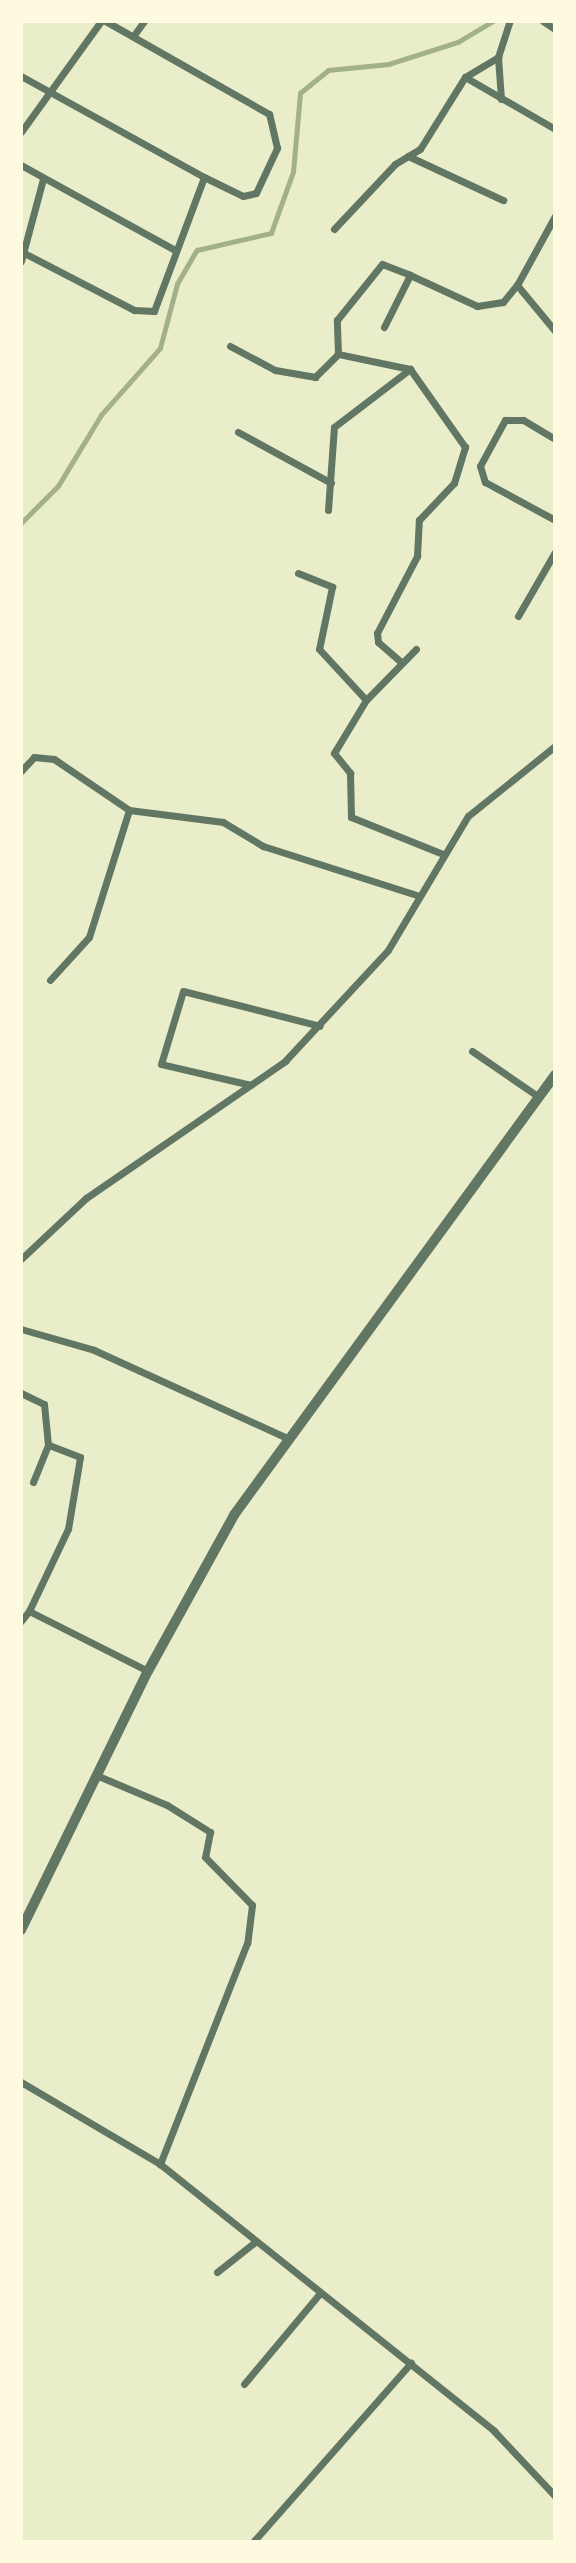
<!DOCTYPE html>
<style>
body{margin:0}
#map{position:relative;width:576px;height:2563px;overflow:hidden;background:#e9edc9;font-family:Inter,sans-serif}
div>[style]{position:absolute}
.stream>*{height:4.5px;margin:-2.25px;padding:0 2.25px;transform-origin:2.25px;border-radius:2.25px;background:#a3b18a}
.minor>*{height:7px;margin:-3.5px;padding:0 3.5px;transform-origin:3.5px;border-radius:3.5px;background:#617663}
.tertiary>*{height:10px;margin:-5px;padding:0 5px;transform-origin:5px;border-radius:5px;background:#617663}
span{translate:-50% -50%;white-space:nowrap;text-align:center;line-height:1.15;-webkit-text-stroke:7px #fefae0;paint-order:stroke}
.frame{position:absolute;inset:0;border:23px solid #fefae0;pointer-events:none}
</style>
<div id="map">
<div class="stream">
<div style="left:21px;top:523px;width:52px;rotate:-45deg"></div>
<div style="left:58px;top:486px;width:83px;rotate:-58.8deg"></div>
<div style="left:101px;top:415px;width:89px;rotate:-48.6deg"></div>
<div style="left:160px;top:348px;width:66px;rotate:-75.1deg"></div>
<div style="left:177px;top:284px;width:39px;rotate:-60deg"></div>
<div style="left:197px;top:250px;width:76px;rotate:-12.9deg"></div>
<div style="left:271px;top:233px;width:65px;rotate:-70.2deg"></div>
<div style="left:293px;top:172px;width:79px;rotate:-84.9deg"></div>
<div style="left:300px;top:93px;width:36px;rotate:-39deg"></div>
<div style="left:328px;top:70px;width:61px;rotate:-5.6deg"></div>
<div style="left:389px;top:64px;width:72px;rotate:-17.7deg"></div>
<div style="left:458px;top:42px;width:41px;rotate:-31deg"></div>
</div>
<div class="minor">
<div style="left:543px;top:21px;width:14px;rotate:34deg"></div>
<div style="left:134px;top:35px;width:17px;rotate:-54deg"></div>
<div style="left:21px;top:76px;width:209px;rotate:28.9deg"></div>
<div style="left:204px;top:177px;width:43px;rotate:26deg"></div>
<div style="left:243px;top:196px;width:13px;rotate:-13deg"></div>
<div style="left:256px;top:193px;width:50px;rotate:-65deg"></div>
<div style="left:277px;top:148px;width:35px;rotate:-103deg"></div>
<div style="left:269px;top:114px;width:189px;rotate:-150.4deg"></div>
<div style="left:465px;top:77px;width:104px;rotate:30deg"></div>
<div style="left:501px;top:99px;width:42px;rotate:-94.1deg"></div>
<div style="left:498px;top:57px;width:38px;rotate:-72deg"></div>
<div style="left:21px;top:132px;width:137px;rotate:-54.2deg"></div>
<div style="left:408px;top:156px;width:105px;rotate:24.9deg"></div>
<div style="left:21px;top:165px;width:174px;rotate:28.9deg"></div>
<div style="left:555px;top:216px;width:79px;rotate:118.8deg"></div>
<div style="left:517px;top:285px;width:60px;rotate:50.4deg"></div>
<div style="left:334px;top:229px;width:89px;rotate:-46.8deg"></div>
<div style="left:395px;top:164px;width:29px;rotate:-31deg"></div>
<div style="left:420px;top:149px;width:85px;rotate:-58deg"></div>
<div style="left:465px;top:77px;width:39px;rotate:-31deg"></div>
<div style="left:26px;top:254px;width:122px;rotate:27.4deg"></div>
<div style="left:134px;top:310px;width:20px;rotate:3deg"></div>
<div style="left:154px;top:311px;width:143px;rotate:-69.5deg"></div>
<div style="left:21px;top:261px;width:85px;rotate:-75deg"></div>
<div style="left:384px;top:327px;width:58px;rotate:-63.4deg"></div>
<div style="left:410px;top:275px;width:74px;rotate:24.8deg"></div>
<div style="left:477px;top:306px;width:26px;rotate:-9deg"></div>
<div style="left:503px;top:302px;width:22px;rotate:-51deg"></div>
<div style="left:230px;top:346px;width:51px;rotate:28.1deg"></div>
<div style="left:275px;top:370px;width:41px;rotate:9.9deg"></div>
<div style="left:315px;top:377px;width:33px;rotate:-45deg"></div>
<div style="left:238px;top:432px;width:106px;rotate:28.7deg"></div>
<div style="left:555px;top:439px;width:37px;rotate:-149deg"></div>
<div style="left:523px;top:420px;width:18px;rotate:180deg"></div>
<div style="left:505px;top:420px;width:52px;rotate:118.5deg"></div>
<div style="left:480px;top:466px;width:17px;rotate:73deg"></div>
<div style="left:485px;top:482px;width:80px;rotate:28.5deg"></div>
<div style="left:328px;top:510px;width:83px;rotate:-85.9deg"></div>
<div style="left:334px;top:427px;width:96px;rotate:-37.3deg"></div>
<div style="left:298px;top:573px;width:37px;rotate:22deg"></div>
<div style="left:332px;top:587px;width:63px;rotate:101.8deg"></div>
<div style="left:319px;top:649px;width:69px;rotate:47.3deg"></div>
<div style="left:518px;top:616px;width:74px;rotate:-60deg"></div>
<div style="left:416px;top:649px;width:71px;rotate:134.4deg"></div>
<div style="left:366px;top:700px;width:62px;rotate:121.1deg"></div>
<div style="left:334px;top:753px;width:26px;rotate:51deg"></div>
<div style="left:350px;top:773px;width:44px;rotate:88.7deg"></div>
<div style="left:351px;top:817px;width:99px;rotate:21.9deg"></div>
<div style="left:401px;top:662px;width:30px;rotate:-139deg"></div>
<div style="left:378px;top:642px;width:9px;rotate:-96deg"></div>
<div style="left:377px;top:633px;width:87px;rotate:-62.5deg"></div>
<div style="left:417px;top:556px;width:36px;rotate:-87deg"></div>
<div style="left:419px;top:520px;width:51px;rotate:-46.6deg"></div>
<div style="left:454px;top:483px;width:38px;rotate:-73deg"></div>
<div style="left:465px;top:447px;width:95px;rotate:-125.2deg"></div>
<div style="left:410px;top:369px;width:74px;rotate:-168.2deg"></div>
<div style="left:338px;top:354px;width:34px;rotate:-92deg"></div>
<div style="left:337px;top:320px;width:72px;rotate:-51.2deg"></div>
<div style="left:382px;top:264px;width:30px;rotate:21deg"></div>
<div style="left:21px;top:771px;width:19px;rotate:-47deg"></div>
<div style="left:34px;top:757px;width:20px;rotate:6deg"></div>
<div style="left:54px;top:759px;width:91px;rotate:34.2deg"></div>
<div style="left:129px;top:810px;width:95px;rotate:7.3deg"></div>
<div style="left:223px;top:822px;width:47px;rotate:31deg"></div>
<div style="left:263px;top:846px;width:162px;rotate:17.7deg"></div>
<div style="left:50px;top:980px;width:58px;rotate:-47.8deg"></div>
<div style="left:89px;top:937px;width:133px;rotate:-72.5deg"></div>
<div style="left:472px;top:1051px;width:81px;rotate:34.5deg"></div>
<div style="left:251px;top:1085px;width:92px;rotate:-166.9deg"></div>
<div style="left:161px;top:1064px;width:76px;rotate:-73.2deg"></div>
<div style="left:183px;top:991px;width:141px;rotate:14.3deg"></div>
<div style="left:21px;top:1259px;width:89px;rotate:-43.2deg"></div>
<div style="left:86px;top:1198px;width:242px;rotate:-34.5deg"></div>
<div style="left:285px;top:1061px;width:151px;rotate:-47.1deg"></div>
<div style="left:388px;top:950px;width:156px;rotate:-59.2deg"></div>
<div style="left:468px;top:816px;width:112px;rotate:-38.8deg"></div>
<div style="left:21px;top:1329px;width:76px;rotate:16deg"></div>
<div style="left:94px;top:1350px;width:214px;rotate:24.5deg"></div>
<div style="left:21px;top:1393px;width:25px;rotate:26deg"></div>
<div style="left:44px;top:1404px;width:41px;rotate:84.4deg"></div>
<div style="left:29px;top:1611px;width:91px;rotate:-64.6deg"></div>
<div style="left:68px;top:1529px;width:73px;rotate:-80.5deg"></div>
<div style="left:80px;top:1457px;width:34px;rotate:-159deg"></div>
<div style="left:48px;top:1445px;width:40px;rotate:112deg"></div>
<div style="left:21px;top:1621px;width:13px;rotate:-51deg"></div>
<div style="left:29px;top:1611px;width:133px;rotate:26.8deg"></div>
<div style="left:96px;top:1775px;width:77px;rotate:22.9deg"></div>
<div style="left:167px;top:1805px;width:51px;rotate:32.1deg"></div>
<div style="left:210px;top:1832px;width:25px;rotate:101deg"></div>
<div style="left:205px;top:1857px;width:67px;rotate:45.6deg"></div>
<div style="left:252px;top:1905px;width:38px;rotate:97deg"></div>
<div style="left:247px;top:1943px;width:238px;rotate:111.5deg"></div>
<div style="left:21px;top:2082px;width:161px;rotate:30.5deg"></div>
<div style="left:160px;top:2164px;width:428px;rotate:38.6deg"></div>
<div style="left:494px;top:2431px;width:89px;rotate:46.8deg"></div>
<div style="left:217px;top:2272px;width:48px;rotate:-38.3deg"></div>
<div style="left:244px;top:2384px;width:119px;rotate:-50.1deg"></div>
<div style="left:253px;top:2542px;width:239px;rotate:-48.6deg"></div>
</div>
<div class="tertiary">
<div style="left:21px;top:1930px;width:288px;rotate:-63.9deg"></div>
<div style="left:148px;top:1671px;width:178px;rotate:-61.1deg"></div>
<div style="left:234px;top:1515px;width:545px;rotate:-53.89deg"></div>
</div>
<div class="frame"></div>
</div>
